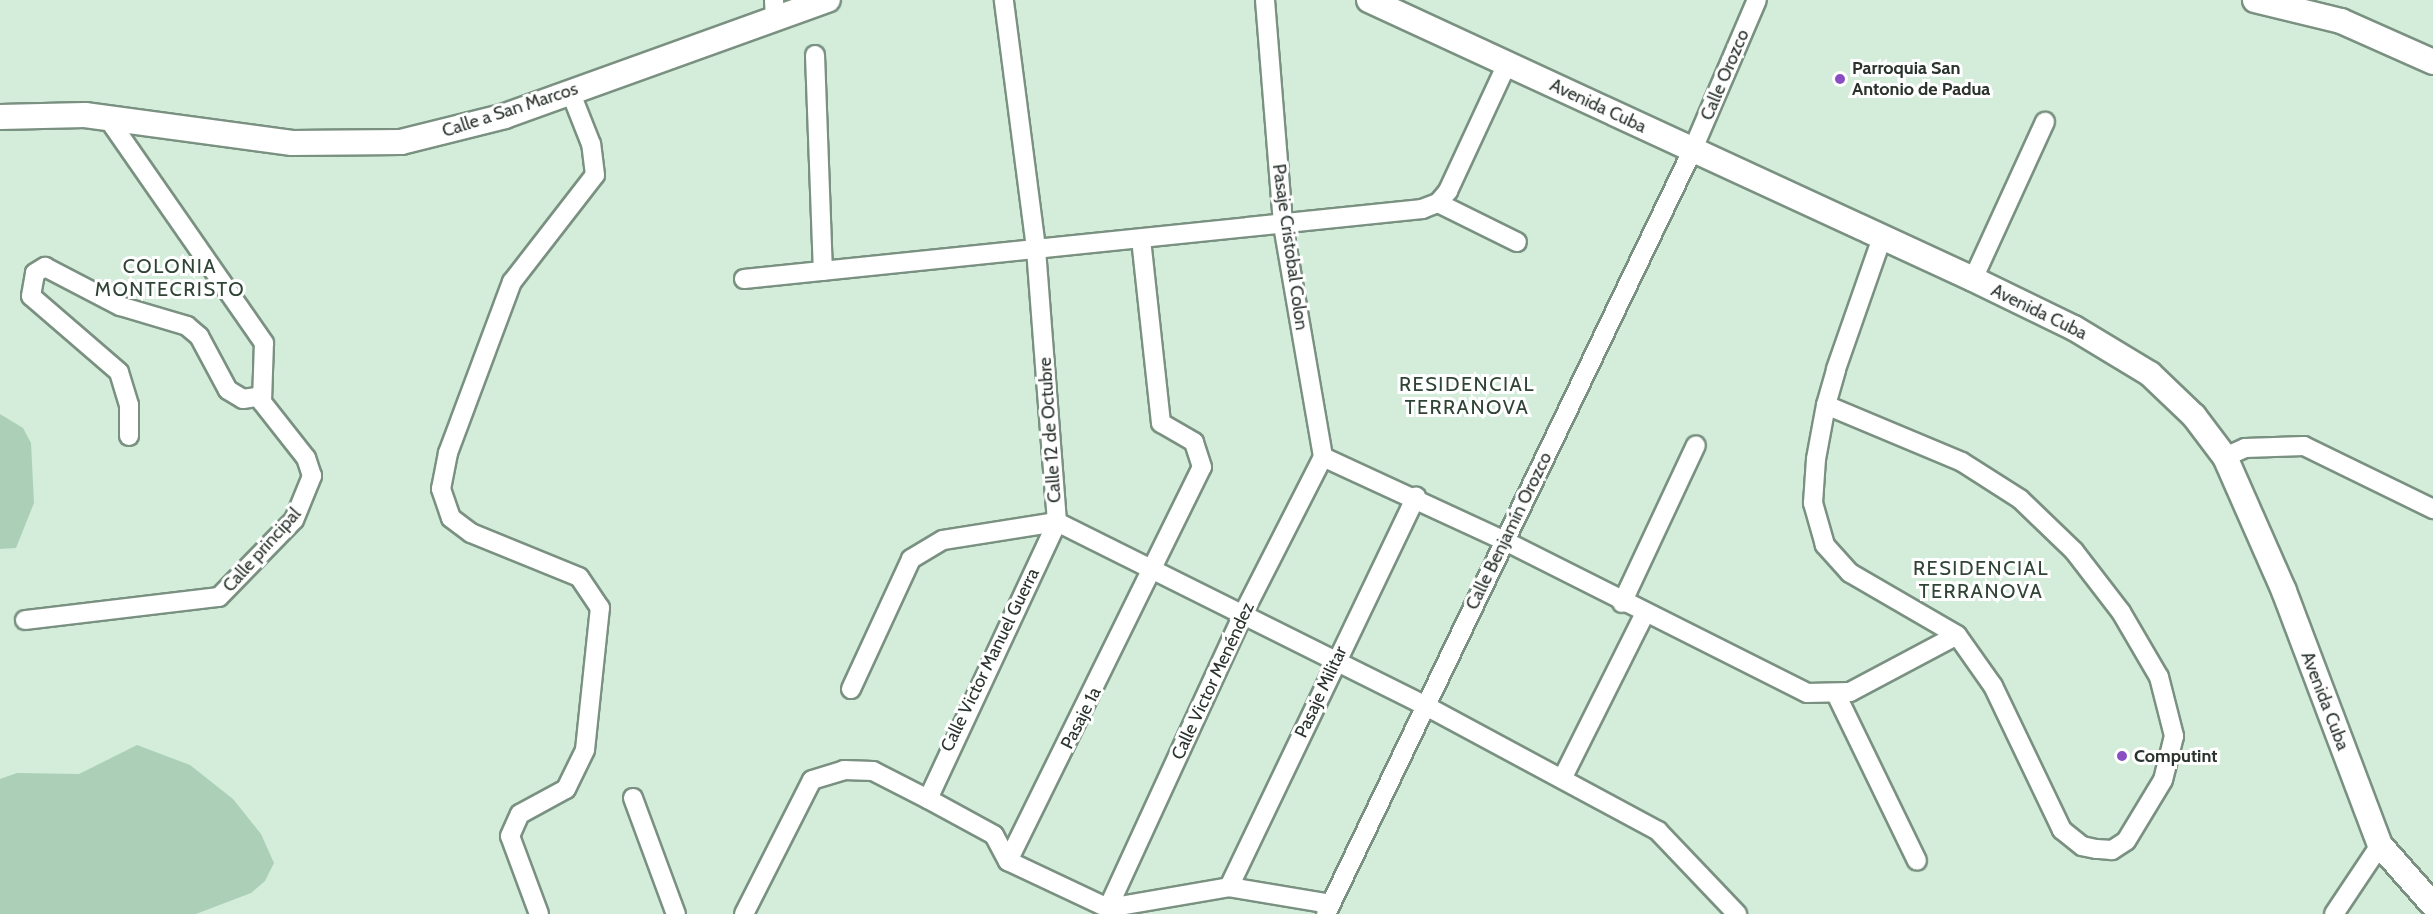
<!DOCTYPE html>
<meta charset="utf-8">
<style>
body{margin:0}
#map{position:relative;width:2433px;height:914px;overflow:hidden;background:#d4eddb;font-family:Cabin,sans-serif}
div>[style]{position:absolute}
.green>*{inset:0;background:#abd0b7}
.roads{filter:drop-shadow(2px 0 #7a9181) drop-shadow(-2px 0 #7a9181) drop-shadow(0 2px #7a9181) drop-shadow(0 -2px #7a9181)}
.minor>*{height:18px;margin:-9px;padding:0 9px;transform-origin:9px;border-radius:9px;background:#fff}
.major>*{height:24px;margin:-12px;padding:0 12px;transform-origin:12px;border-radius:12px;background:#fff}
.dots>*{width:16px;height:16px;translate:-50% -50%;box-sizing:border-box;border:3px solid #fff;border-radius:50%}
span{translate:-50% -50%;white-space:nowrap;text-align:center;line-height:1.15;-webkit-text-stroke:6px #fff;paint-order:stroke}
.poi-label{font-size:18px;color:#2a332d;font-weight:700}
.left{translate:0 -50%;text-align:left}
.street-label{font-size:18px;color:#2a332d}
.neighbourhood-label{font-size:20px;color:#304436;letter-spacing:1.5px}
</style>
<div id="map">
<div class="green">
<div style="clip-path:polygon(0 414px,23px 428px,31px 443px,34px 503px,16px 548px,0 549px)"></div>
<div style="clip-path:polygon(137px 745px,190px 765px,233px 799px,261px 834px,274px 863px,265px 881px,251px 893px,196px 914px,0 914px,0 779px,17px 773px,79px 774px)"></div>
</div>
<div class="roads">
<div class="minor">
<div style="left:774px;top:0;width:17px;rotate:87deg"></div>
<div style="left:1265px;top:0;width:226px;rotate:85.4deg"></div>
<div style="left:1283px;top:225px;width:235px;rotate:80.2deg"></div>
<div style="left:815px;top:55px;width:216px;rotate:87.9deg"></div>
<div style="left:1438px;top:203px;width:88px;rotate:26.3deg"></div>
<div style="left:744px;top:279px;width:682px;rotate:-5.89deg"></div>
<div style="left:1422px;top:209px;width:17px;rotate:-21deg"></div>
<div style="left:1438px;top:203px;width:16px;rotate:-50deg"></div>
<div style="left:1448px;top:191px;width:140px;rotate:-65.1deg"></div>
<div style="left:1973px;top:279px;width:173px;rotate:-65.4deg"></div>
<div style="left:1826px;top:405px;width:147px;rotate:22.7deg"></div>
<div style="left:1962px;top:462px;width:69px;rotate:32.5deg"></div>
<div style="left:2020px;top:499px;width:75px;rotate:43.9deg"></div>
<div style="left:2074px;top:551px;width:77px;rotate:52.4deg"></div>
<div style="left:2121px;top:612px;width:75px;rotate:59.7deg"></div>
<div style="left:2159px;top:677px;width:61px;rotate:75.7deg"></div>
<div style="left:2174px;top:736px;width:45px;rotate:104deg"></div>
<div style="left:2163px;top:780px;width:71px;rotate:121.2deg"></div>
<div style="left:2126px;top:841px;width:17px;rotate:147deg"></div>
<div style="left:2112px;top:850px;width:16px;rotate:-176deg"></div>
<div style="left:2096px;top:849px;width:14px;rotate:-168deg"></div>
<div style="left:2082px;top:846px;width:26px;rotate:-141deg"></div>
<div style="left:2062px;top:830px;width:160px;rotate:-115.6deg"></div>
<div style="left:1993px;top:686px;width:62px;rotate:-125.2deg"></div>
<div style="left:1957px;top:635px;width:124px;rotate:-149.9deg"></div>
<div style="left:1850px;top:573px;width:38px;rotate:-132deg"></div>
<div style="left:1825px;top:545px;width:44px;rotate:-105.9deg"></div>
<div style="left:1813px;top:503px;width:44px;rotate:-86.1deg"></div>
<div style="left:1816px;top:459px;width:55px;rotate:-79.5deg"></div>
<div style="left:1826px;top:405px;width:37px;rotate:-74deg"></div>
<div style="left:1836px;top:369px;width:139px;rotate:-70.7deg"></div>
<div style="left:129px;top:436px;width:31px;rotate:-90deg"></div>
<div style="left:129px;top:405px;width:34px;rotate:-107deg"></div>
<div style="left:119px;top:372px;width:116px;rotate:-139.2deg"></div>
<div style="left:31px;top:296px;width:23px;rotate:-80deg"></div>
<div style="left:35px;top:273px;width:12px;rotate:-31deg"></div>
<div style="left:45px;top:267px;width:85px;rotate:27.5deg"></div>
<div style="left:120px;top:306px;width:70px;rotate:16.6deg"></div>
<div style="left:187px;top:326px;width:16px;rotate:40deg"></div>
<div style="left:199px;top:336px;width:61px;rotate:61.8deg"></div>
<div style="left:228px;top:390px;width:17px;rotate:31deg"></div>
<div style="left:243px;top:399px;width:19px;rotate:-9deg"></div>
<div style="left:1323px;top:457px;width:200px;rotate:24.8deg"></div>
<div style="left:1505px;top:541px;width:338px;rotate:26.7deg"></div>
<div style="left:1807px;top:693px;width:43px;rotate:-1.3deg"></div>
<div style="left:1850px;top:692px;width:121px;rotate:-28deg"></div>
<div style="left:2225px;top:457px;width:22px;rotate:-24deg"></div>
<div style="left:2245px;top:448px;width:59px;rotate:-1.9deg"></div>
<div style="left:2304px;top:446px;width:144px;rotate:26deg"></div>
<div style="left:1057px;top:522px;width:412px;rotate:26.5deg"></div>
<div style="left:1426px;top:706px;width:264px;rotate:28.3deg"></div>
<div style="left:1658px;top:831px;width:115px;rotate:46.4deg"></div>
<div style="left:1622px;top:603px;width:174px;rotate:-64.9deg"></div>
<div style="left:25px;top:620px;width:195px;rotate:-6.8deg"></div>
<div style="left:219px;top:597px;width:107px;rotate:-45.8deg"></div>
<div style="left:294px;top:520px;width:48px;rotate:-67.8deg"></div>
<div style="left:312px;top:476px;width:19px;rotate:-108deg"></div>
<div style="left:306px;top:458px;width:71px;rotate:-128.2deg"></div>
<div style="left:262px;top:402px;width:59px;rotate:-88.1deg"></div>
<div style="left:264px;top:343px;width:272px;rotate:-124.8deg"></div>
<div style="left:851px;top:689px;width:143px;rotate:-65.2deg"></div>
<div style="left:911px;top:559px;width:37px;rotate:-31deg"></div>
<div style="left:943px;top:540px;width:115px;rotate:-9deg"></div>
<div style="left:1837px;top:696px;width:183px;rotate:64.1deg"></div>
<div style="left:1563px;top:777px;width:181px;rotate:-63.4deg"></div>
<div style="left:633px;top:798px;width:124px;rotate:69.7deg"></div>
<div style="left:928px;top:799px;width:306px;rotate:-65deg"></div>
<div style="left:1057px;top:522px;width:275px;rotate:-94.4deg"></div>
<div style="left:1036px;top:248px;width:250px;rotate:-97.4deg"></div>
<div style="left:1008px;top:861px;width:439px;rotate:-63.8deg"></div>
<div style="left:1202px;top:467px;width:26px;rotate:-108deg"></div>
<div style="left:1194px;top:442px;width:38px;rotate:-150deg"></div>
<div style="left:1161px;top:423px;width:185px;rotate:-96.2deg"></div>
<div style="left:1229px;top:887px;width:433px;rotate:-64.4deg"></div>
<div style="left:1108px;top:908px;width:321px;rotate:-65.3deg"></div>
<div style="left:1242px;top:616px;width:178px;rotate:-63deg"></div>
<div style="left:539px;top:914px;width:83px;rotate:-110.4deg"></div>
<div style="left:510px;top:836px;width:24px;rotate:-66deg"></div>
<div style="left:520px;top:814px;width:52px;rotate:-28.5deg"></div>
<div style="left:566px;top:789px;width:43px;rotate:-64deg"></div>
<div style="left:585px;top:750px;width:143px;rotate:-84deg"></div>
<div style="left:600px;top:608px;width:37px;rotate:-124deg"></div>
<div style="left:579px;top:577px;width:117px;rotate:-157.8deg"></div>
<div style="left:471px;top:533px;width:25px;rotate:-143deg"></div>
<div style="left:451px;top:518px;width:31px;rotate:-109deg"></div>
<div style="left:441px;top:489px;width:37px;rotate:-79deg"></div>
<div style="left:448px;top:453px;width:183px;rotate:-69.5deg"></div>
<div style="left:512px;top:282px;width:135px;rotate:-52.2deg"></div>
<div style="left:595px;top:175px;width:31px;rotate:-97deg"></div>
<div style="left:591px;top:144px;width:57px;rotate:-111.6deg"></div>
<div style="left:744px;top:914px;width:150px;rotate:-63.1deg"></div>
<div style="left:812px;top:780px;width:34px;rotate:-17deg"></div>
<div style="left:844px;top:770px;width:29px;rotate:2deg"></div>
<div style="left:873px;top:771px;width:62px;rotate:27deg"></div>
<div style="left:928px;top:799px;width:75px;rotate:28.6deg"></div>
<div style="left:994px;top:835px;width:30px;rotate:62deg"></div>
<div style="left:1008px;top:861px;width:110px;rotate:25.2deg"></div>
<div style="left:1108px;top:908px;width:123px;rotate:-9.8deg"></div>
<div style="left:1229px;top:887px;width:103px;rotate:9.5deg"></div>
<div style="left:1326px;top:914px;width:848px;rotate:-64.37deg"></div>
<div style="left:1693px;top:149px;width:162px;rotate:-66.8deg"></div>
<div style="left:2334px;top:914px;width:83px;rotate:-56.3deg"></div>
</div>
<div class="major">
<div style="left:1369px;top:0;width:665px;rotate:24.79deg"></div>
<div style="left:1973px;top:279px;width:112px;rotate:25.9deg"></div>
<div style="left:2074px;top:328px;width:89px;rotate:31.2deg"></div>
<div style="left:2150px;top:374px;width:61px;rotate:43.7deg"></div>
<div style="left:2194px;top:416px;width:51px;rotate:52.9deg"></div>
<div style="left:2225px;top:457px;width:146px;rotate:66.2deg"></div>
<div style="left:2284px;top:591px;width:272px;rotate:69.3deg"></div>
<div style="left:2380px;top:845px;width:80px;rotate:48.5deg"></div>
<div style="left:2255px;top:0;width:89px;rotate:13.7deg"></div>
<div style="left:2341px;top:21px;width:101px;rotate:24deg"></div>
<div style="left:0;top:117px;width:85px;rotate:-1.3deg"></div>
<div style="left:85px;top:115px;width:209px;rotate:7.7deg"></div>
<div style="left:292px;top:143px;width:109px;rotate:-0.5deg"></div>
<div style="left:401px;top:142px;width:107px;rotate:-14deg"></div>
<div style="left:505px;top:116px;width:343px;rotate:-19.8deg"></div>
</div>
</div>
<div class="dots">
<div style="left:1840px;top:79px;background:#8a4ec4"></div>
<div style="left:2122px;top:756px;background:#8a4ec4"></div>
</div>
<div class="poi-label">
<span class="left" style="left:1852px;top:79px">Parroquia San<br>Antonio de Padua</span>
<span class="left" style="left:2134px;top:756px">Computint</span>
</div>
<div class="street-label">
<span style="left:1725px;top:75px;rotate:-67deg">Calle Orozco</span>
<span style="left:1598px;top:106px;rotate:25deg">Avenida Cuba</span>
<span style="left:510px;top:110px;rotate:-18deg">Calle a San Marcos</span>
<span style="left:1290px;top:247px;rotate:82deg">Pasaje Cristobal Colon</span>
<span style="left:2039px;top:312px;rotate:26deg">Avenida Cuba</span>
<span style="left:1050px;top:430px;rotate:-94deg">Calle 12 de Octubre</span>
<span style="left:1509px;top:531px;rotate:-64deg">Calle Benjamín Orozco</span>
<span style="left:262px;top:550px;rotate:-48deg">Calle principal</span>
<span style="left:990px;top:660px;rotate:-64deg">Calle Victor Manuel Guerra</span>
<span style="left:1213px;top:681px;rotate:-65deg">Calle Victor Menéndez</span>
<span style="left:1321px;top:692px;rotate:-65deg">Pasaje Militar</span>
<span style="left:2325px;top:701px;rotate:69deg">Avenida Cuba</span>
<span style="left:1081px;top:718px;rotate:-63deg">Pasaje 1a</span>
</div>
<div class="neighbourhood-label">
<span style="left:170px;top:278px">COLONIA<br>MONTECRISTO</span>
<span style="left:1467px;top:396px">RESIDENCIAL<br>TERRANOVA</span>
<span style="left:1981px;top:580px">RESIDENCIAL<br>TERRANOVA</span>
</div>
</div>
